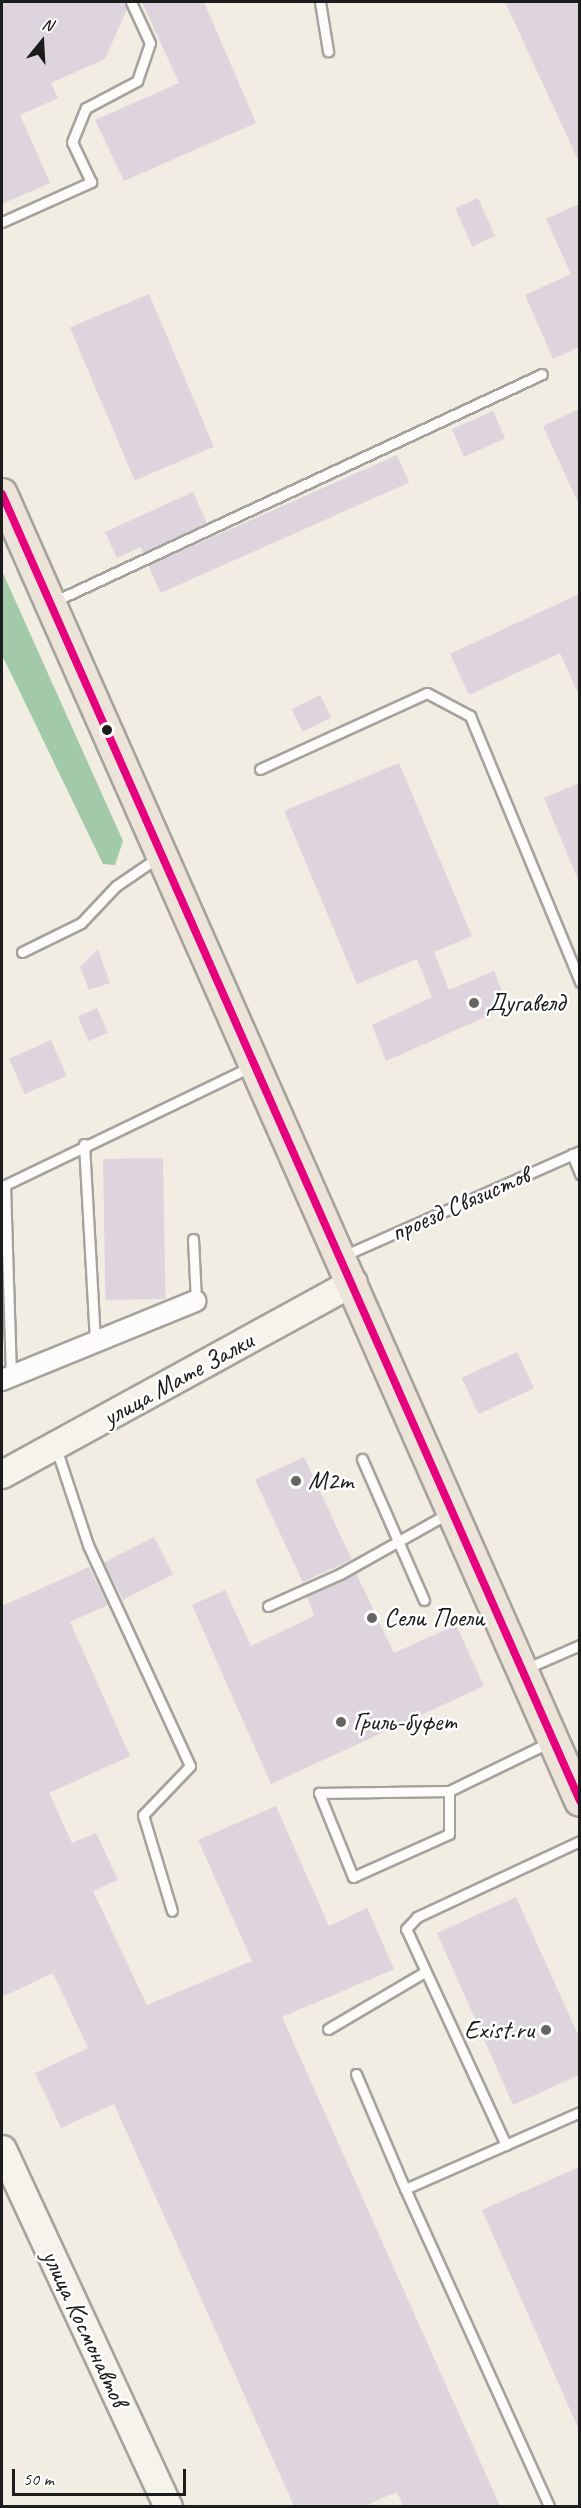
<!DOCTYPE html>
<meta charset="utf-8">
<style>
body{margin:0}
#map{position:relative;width:581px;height:2508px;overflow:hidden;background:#f2ede3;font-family:Caveat,sans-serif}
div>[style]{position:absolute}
.forest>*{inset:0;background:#a3caa8}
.building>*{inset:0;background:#ddd4dd;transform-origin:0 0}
.roads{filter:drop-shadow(2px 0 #a5a29d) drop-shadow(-2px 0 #a5a29d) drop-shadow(0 2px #a5a29d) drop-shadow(0 -2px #a5a29d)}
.lane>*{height:9px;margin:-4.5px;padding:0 4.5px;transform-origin:4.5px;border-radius:4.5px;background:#fdfcfb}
.street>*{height:20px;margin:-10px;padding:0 10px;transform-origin:10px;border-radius:10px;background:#fdfcfb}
.secondary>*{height:27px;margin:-13.5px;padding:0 13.5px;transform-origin:13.5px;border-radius:13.5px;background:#f6f3ed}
.primary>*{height:30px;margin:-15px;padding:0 15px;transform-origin:15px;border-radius:15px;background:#ece4d9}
.bus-1>*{height:8px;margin:-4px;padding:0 4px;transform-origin:4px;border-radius:4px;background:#e5007d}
.dots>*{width:16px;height:16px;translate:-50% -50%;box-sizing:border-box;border:3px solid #fff;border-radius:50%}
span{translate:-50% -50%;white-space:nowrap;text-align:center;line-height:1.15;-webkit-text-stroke:5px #fff;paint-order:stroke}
.poi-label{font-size:26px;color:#1c1c1c}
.left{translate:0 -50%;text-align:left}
.right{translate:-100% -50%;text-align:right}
.street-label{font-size:26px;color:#1c1c1c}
.frame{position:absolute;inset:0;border:3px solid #1c1c1c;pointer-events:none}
.north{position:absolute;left:12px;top:12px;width:60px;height:60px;-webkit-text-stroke:4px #fff;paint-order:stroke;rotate:18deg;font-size:16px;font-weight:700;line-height:24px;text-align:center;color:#1c1c1c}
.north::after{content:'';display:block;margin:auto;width:21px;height:27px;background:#1c1c1c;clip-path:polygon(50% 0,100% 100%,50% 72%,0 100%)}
.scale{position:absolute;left:12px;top:2469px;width:174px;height:27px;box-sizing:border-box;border:3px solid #1c1c1c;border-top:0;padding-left:8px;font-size:18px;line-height:21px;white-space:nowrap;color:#1c1c1c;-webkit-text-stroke:4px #fff;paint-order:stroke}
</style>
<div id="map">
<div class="forest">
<div style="clip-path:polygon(2px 571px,123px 841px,115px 865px,103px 864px,2px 655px)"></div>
</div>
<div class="building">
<div style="clip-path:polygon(2px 2px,124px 2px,127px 9px,105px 59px,51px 83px,58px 98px,20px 115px,50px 183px,2px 204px)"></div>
<div style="clip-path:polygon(142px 2px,204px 2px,256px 123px,124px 181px,95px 120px,179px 83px)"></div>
<div style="clip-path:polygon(505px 2px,579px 2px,579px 162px)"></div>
<div style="left:478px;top:198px;width:42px;height:25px;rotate:66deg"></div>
<div style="clip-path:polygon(579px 204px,579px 347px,553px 359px,525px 295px,571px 274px,546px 219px)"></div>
<div style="left:149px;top:294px;width:166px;height:86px;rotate:67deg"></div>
<div style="clip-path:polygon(579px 409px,579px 505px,543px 426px)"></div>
<div style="left:493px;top:411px;width:30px;height:45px;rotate:66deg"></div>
<div style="left:397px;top:455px;width:30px;height:272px;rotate:66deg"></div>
<div style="clip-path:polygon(193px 492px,207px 523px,143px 553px,141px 547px,117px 558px,105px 532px)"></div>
<div style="clip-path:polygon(579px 594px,579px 695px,560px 653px,469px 695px,450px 654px)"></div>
<div style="left:320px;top:695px;width:25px;height:32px;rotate:63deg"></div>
<div style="clip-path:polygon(399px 763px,472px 936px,434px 952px,449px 990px,494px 971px,508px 1007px,386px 1061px,372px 1025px,432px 997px,417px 959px,357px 984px,284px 811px)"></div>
<div style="clip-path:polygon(579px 783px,579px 882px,544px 798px)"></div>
<div style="clip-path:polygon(98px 949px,110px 983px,89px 990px,80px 967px)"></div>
<div style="left:97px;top:1008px;width:27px;height:21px;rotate:66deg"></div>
<div style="left:51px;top:1040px;width:39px;height:46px;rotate:66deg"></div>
<div style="left:163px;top:1158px;width:141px;height:60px;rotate:89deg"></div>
<div style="left:517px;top:1352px;width:40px;height:61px;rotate:65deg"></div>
<div style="left:304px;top:1457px;width:113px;height:54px;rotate:65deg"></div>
<div style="left:154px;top:1537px;width:42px;height:56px;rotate:63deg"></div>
<div style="clip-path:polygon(89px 1567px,108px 1605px,70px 1622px,130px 1756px,49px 1793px,72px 1843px,96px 1833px,118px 1880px,93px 1891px,147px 2005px,252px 1961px,198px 1840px,276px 1806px,329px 1926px,367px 1908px,394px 1969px,282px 2017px,500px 2506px,403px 2506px,397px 2492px,364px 2506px,294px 2506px,114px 2104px,61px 2128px,35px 2073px,88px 2048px,53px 1973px,2px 1997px,2px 1606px)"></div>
<div style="clip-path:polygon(356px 1573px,394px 1653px,456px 1625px,484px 1686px,271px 1784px,192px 1605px,225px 1590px,251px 1646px,314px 1616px,307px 1596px)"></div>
<div style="clip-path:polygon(516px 1897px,579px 2037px,579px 2075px,513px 2105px,437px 1933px)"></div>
<div style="clip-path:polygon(579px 2167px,579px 2430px,482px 2210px)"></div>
</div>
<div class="roads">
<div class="lane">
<div style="left:320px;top:2px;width:50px;rotate:80.7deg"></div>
<div style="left:2px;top:222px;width:98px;rotate:-24.2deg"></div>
<div style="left:91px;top:182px;width:44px;rotate:-115.4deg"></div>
<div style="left:72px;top:142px;width:37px;rotate:-68deg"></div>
<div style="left:86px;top:108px;width:58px;rotate:-27.9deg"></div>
<div style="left:137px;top:81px;width:40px;rotate:-71.1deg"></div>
<div style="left:150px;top:43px;width:45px;rotate:-114.9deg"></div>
<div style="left:55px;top:601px;width:537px;rotate:-24.99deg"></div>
<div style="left:260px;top:769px;width:183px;rotate:-24.5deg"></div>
<div style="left:427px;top:693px;width:49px;rotate:28.1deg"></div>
<div style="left:470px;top:716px;width:288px;rotate:67.5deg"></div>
<div style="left:22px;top:952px;width:66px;rotate:-26.2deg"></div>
<div style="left:81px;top:923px;width:51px;rotate:-46.6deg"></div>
<div style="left:116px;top:886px;width:50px;rotate:-34.3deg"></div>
<div style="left:84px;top:1144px;width:198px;rotate:86.8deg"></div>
<div style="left:572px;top:1154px;width:22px;rotate:68deg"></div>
<div style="left:193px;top:1239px;width:62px;rotate:87.2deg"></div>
<div style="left:343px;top:1256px;width:259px;rotate:-23.9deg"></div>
<div style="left:11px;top:1376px;width:191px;rotate:-91.8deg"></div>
<div style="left:5px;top:1185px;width:272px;rotate:-25.7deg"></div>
<div style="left:56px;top:1448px;width:102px;rotate:71.7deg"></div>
<div style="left:88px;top:1545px;width:243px;rotate:65.2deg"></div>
<div style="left:190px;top:1766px;width:68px;rotate:133.8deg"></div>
<div style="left:143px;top:1815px;width:100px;rotate:73.2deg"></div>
<div style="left:362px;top:1459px;width:154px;rotate:66.3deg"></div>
<div style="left:268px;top:1606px;width:79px;rotate:-24deg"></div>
<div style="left:340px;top:1574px;width:123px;rotate:-29.3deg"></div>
<div style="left:527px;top:1668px;width:58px;rotate:-23.5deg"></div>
<div style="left:449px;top:1791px;width:43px;rotate:90deg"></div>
<div style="left:449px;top:1834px;width:105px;rotate:155.9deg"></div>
<div style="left:353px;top:1877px;width:91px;rotate:-112deg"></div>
<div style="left:319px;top:1793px;width:130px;rotate:-0.9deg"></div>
<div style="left:449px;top:1791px;width:112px;rotate:-25.9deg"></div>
<div style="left:328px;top:2029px;width:110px;rotate:-30.5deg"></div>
<div style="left:356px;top:2074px;width:125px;rotate:66.9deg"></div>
<div style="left:506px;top:2145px;width:238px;rotate:-114.8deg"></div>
<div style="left:406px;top:1929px;width:16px;rotate:-47deg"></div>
<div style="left:417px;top:1917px;width:180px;rotate:-25deg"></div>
<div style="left:549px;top:2506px;width:348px;rotate:-114.4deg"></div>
<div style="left:405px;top:2189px;width:191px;rotate:-23.7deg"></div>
</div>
<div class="street">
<div style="left:2px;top:1380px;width:209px;rotate:-22.2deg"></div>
</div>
<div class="secondary">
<div style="left:2px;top:1474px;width:400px;rotate:-28.7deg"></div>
<div style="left:2px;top:2149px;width:394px;rotate:65.1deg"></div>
</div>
<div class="primary">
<div style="left:2px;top:494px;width:1429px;rotate:66.14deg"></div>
</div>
</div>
<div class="bus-1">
<div style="left:2px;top:494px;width:1429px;rotate:66.14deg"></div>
</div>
<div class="dots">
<div style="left:107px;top:730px;background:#1c1c1c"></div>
<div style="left:474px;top:1003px;background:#676562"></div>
<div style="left:296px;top:1481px;background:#676562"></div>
<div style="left:372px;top:1618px;background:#676562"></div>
<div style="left:341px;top:1722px;background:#676562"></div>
<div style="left:546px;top:2030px;background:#676562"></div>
</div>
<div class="poi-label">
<span class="left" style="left:486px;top:1003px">Дугавелд</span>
<span class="left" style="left:308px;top:1481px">М2m</span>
<span class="left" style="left:384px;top:1618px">Сели Поели</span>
<span class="left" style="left:353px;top:1722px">Гриль-буфет</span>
<span class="right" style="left:534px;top:2030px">Exist.ru</span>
</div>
<div class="street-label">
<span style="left:460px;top:1204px;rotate:-24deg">проезд Связистов</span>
<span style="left:178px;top:1379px;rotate:-29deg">улица Мате Залки</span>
<span style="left:85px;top:2328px;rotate:65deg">улица Космонавтов</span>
</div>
<div class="frame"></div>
<div class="north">N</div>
<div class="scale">50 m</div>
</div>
